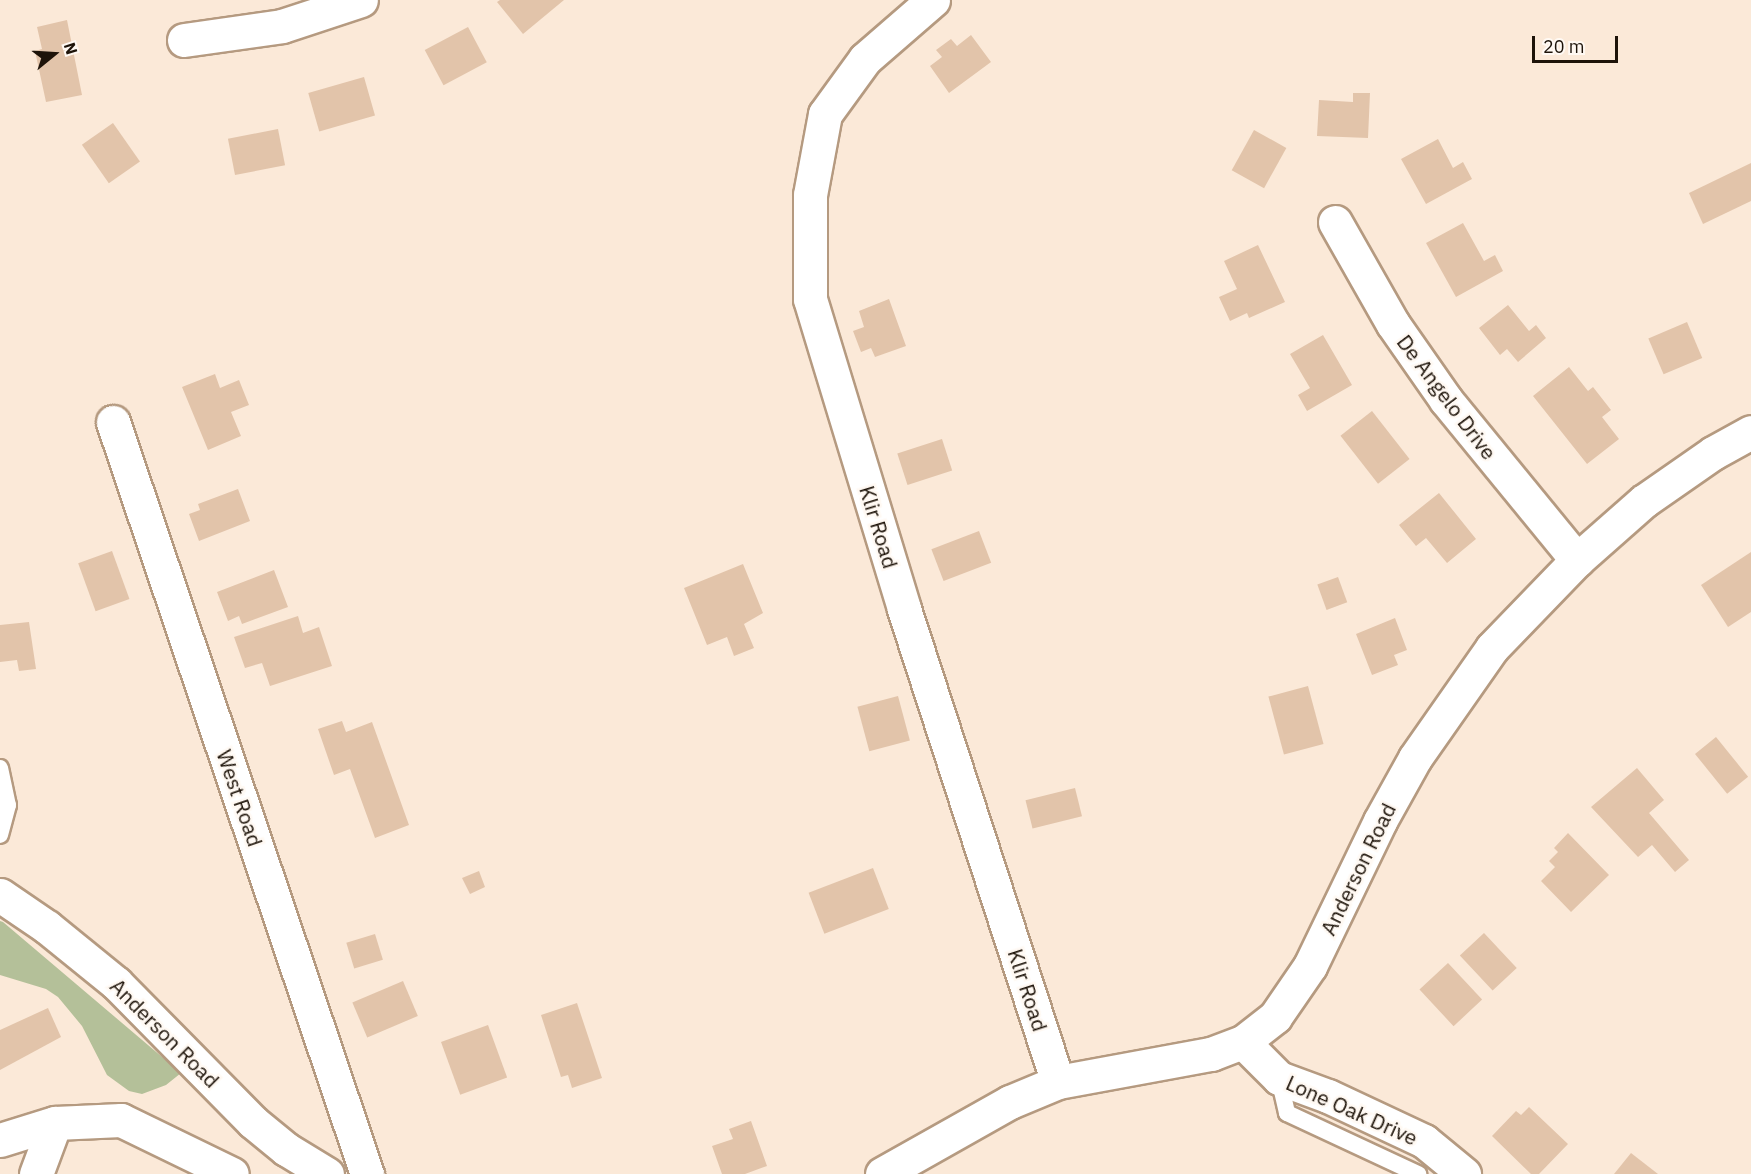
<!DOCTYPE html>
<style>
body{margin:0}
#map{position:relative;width:1751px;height:1174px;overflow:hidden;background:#fbe9d8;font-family:"IBM Plex Sans",sans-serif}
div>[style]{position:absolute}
.green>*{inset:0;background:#b4c099}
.building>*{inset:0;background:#e2c4aa;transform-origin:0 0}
.roads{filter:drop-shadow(2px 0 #b59a80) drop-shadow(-2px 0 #b59a80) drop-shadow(0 2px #b59a80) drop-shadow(0 -2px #b59a80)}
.service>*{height:16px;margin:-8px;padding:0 8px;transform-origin:8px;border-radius:8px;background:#fff}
.minor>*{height:33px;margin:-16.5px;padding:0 16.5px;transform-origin:16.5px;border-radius:16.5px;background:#fff}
.tertiary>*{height:33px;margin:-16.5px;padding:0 16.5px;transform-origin:16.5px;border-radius:16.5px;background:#fff}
span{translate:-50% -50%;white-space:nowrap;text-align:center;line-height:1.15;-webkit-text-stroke:5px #fff9f3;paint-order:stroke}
.street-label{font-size:21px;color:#1d1309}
.north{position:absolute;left:24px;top:24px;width:60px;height:60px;-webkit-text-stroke:4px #fff9f3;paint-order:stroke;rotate:72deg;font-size:16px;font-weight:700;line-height:24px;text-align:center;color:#1d1309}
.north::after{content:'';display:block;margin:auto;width:21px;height:27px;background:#1d1309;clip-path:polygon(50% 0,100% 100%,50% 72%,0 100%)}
.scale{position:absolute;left:1532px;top:36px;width:86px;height:27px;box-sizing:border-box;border:3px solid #1d1309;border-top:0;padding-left:8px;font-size:18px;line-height:21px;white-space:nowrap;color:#1d1309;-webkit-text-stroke:4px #fff9f3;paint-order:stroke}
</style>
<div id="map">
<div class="green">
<div style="clip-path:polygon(0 921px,3px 922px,181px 1073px,166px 1085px,142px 1094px,129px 1091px,107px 1075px,82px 1026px,58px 997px,46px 989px,0 975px)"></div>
</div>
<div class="building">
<div style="clip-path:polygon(500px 0,564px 0,523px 34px,497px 2px)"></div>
<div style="clip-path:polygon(67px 20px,82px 95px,46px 102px,35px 51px,42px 49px,37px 27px)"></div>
<div style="left:468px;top:27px;width:40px;height:49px;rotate:62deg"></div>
<div style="clip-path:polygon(971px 35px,991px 62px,949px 93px,930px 66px,942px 57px,936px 50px,951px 39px,957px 46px)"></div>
<div style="left:364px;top:77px;width:40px;height:58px;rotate:74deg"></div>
<div style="clip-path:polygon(1353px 93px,1370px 93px,1368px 138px,1317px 136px,1319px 100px,1353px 102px)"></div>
<div style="left:113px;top:123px;width:47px;height:38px;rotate:55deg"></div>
<div style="left:278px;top:129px;width:37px;height:51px;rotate:79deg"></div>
<div style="left:1254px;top:130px;width:37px;height:46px;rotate:29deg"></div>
<div style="clip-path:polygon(1438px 139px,1453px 168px,1463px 162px,1472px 179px,1426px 204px,1401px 159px)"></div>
<div style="clip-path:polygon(1751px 163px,1751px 201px,1703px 224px,1689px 193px)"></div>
<div style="clip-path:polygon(1463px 223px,1484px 261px,1495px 255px,1503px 271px,1456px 297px,1426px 243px)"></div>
<div style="clip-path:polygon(1258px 245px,1285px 302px,1249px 318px,1247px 313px,1230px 321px,1219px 297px,1237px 289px,1224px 261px)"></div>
<div style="clip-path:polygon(889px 299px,906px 346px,875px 357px,871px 348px,861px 352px,853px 331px,864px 327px,859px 311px)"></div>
<div style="clip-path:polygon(1508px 305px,1529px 331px,1536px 325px,1546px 338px,1518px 362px,1507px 349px,1500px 355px,1479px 328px)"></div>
<div style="left:1687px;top:322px;width:39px;height:42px;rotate:67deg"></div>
<div style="clip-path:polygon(1323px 335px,1352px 385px,1307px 411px,1298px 395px,1310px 388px,1290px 354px)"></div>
<div style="clip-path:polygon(1569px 367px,1588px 391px,1593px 387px,1611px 410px,1602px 417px,1619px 439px,1587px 464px,1533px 396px)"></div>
<div style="clip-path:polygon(215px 374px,220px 388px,239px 380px,249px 405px,231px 412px,241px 436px,208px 450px,182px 387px)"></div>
<div style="left:1372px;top:411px;width:61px;height:40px;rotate:52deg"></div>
<div style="left:942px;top:439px;width:33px;height:47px;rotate:72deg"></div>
<div style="clip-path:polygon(238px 489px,250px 521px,199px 541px,189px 514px,200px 510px,198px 504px)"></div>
<div style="clip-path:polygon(1439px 493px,1476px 539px,1447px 563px,1426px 538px,1416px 546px,1399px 525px)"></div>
<div style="left:979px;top:531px;width:34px;height:51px;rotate:69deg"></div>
<div style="left:112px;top:551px;width:51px;height:36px;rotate:70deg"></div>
<div style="clip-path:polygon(1751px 552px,1751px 612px,1728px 627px,1701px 585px)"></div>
<div style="clip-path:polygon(743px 564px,763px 613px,744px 624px,754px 648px,734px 656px,727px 637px,707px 645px,684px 588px)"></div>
<div style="clip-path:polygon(274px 570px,288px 607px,242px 624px,239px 616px,228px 621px,217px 592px)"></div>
<div style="left:1338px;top:577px;width:27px;height:22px;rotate:70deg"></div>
<div style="clip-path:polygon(298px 616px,303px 633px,319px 627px,332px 666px,270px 686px,262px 663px,245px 668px,234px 637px)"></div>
<div style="clip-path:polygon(1395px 618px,1407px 650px,1394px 655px,1398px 665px,1372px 675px,1356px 634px)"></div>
<div style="clip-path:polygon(29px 622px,36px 669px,19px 671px,17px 660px,0 662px,0 625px)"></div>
<div style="left:1308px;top:686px;width:60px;height:41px;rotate:75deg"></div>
<div style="left:898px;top:696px;width:46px;height:42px;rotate:75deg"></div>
<div style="clip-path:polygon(342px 721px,346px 732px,372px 722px,409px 825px,375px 838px,350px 769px,334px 775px,318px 729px)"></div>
<div style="left:1716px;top:737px;width:51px;height:27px;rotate:51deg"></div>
<div style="clip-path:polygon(1637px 768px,1664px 800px,1649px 813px,1689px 860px,1675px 872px,1652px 845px,1638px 857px,1591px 807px)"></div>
<div style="left:1075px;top:788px;width:29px;height:51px;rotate:76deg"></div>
<div style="clip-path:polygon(1568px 833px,1609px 875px,1571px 912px,1541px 881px,1555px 867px,1549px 861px,1558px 852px,1554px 848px)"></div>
<div style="left:873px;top:868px;width:44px;height:69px;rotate:69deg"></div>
<div style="clip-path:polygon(479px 871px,485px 887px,470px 894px,462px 878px)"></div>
<div style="left:1484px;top:933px;width:48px;height:33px;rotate:47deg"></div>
<div style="left:375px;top:934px;width:27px;height:30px;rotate:73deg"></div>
<div style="left:1448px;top:963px;width:50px;height:39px;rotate:47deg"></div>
<div style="left:403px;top:981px;width:38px;height:55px;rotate:67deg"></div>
<div style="clip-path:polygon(577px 1003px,602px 1078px,572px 1088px,568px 1075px,561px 1077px,541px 1015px)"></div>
<div style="clip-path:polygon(48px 1008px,61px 1037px,0 1070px,0 1030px)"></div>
<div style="left:488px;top:1025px;width:56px;height:50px;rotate:70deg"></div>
<div style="clip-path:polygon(1529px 1107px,1568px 1144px,1539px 1174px,1531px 1174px,1492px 1136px,1516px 1111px,1521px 1115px)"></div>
<div style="clip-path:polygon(751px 1121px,767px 1166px,745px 1174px,722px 1174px,712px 1146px,733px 1139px,729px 1129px)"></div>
<div style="clip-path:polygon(1631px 1153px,1658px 1174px,1614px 1174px)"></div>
</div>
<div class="roads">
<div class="service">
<div style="left:0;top:768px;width:38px;rotate:78deg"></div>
<div style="left:8px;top:805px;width:31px;rotate:105deg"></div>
<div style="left:1279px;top:1078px;width:36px;rotate:77deg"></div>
<div style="left:1287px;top:1113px;width:145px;rotate:25deg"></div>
</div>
<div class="minor">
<div style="left:933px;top:0;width:90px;rotate:139.1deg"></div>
<div style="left:865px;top:59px;width:68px;rotate:126deg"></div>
<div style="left:825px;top:114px;width:82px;rotate:100.5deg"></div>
<div style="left:810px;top:195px;width:104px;rotate:90deg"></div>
<div style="left:810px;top:299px;width:324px;rotate:73.1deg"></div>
<div style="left:904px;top:609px;width:497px;rotate:72deg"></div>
<div style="left:184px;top:40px;width:99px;rotate:-8.1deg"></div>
<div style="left:282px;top:26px;width:83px;rotate:-18.2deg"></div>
<div style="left:1335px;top:222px;width:117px;rotate:60.4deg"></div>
<div style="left:1393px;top:324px;width:93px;rotate:55.1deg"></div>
<div style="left:1446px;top:400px;width:207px;rotate:50.7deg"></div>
<div style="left:113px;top:422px;width:794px;rotate:71.34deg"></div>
<div style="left:1243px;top:1042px;width:51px;rotate:45deg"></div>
<div style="left:1279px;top:1078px;width:52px;rotate:20.2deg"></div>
<div style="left:1328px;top:1096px;width:106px;rotate:25.1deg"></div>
<div style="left:1424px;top:1141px;width:52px;rotate:39.5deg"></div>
<div style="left:0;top:1140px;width:58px;rotate:-17.2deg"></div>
<div style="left:55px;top:1123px;width:66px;rotate:-2.6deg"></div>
<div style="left:121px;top:1120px;width:123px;rotate:25.9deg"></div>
<div style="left:36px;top:1174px;width:54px;rotate:-69.6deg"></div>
</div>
<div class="tertiary">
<div style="left:0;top:895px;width:57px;rotate:34.2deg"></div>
<div style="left:47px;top:927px;width:89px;rotate:39.1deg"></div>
<div style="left:116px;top:983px;width:195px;rotate:45.4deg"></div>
<div style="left:253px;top:1122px;width:43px;rotate:39.3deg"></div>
<div style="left:286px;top:1149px;width:48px;rotate:31.4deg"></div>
<div style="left:882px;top:1174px;width:147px;rotate:-29.4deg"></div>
<div style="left:1010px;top:1102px;width:52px;rotate:-22.6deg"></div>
<div style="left:1058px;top:1082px;width:156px;rotate:-10.4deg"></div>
<div style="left:1211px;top:1054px;width:34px;rotate:-21deg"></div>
<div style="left:1243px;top:1042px;width:41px;rotate:-38deg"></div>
<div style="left:1275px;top:1017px;width:62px;rotate:-55.5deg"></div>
<div style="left:1310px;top:966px;width:161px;rotate:-64.2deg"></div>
<div style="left:1380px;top:821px;width:72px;rotate:-60.9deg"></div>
<div style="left:1415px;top:758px;width:134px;rotate:-55deg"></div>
<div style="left:1492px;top:648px;width:122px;rotate:-46deg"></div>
<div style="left:1577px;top:560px;width:89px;rotate:-41.4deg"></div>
<div style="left:1644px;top:501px;width:84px;rotate:-34.8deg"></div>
<div style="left:1713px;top:453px;width:43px;rotate:-28.9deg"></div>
</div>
</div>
<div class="street-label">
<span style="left:1447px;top:397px;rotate:53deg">De Angelo Drive</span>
<span style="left:879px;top:527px;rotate:73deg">Klir Road</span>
<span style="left:240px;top:798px;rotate:71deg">West Road</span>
<span style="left:1358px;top:869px;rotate:-64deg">Anderson Road</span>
<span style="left:1028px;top:990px;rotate:72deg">Klir Road</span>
<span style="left:165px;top:1033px;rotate:45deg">Anderson Road</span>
<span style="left:1352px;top:1110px;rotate:24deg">Lone Oak Drive</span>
</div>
<div class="north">N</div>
<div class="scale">20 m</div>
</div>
